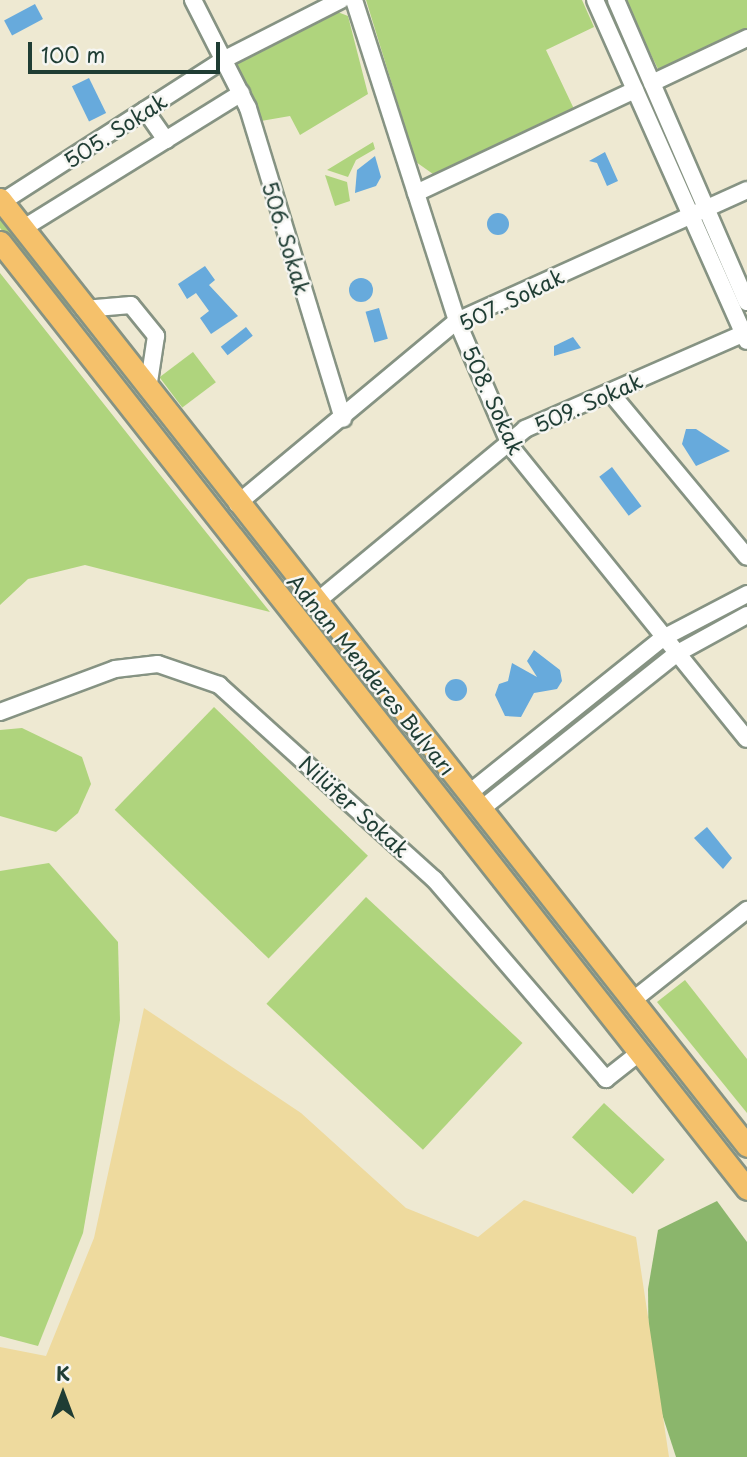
<!DOCTYPE html>
<meta charset="utf-8">
<style>
body{margin:0}
#map{position:relative;width:747px;height:1457px;overflow:hidden;background:#eee9d2;font-family:"Playpen Sans",sans-serif}
div>[style]{position:absolute}
.green>*{inset:0;background:#afd47d;transform-origin:0 0}
.forest>*{inset:0;background:#8bb66c}
.sand>*{inset:0;background:#eeda9e}
.water>*{inset:0;background:#67aadc;transform-origin:0 0}
.round{border-radius:50%}
.roads{filter:drop-shadow(2px 0 #869383) drop-shadow(-2px 0 #869383) drop-shadow(0 2px #869383) drop-shadow(0 -2px #869383)}
.minor>*{height:16px;margin:-8px;padding:0 8px;transform-origin:8px;border-radius:8px;background:#fff}
.major>*{height:21px;margin:-10.5px;padding:0 10.5px;transform-origin:10.5px;border-radius:10.5px;background:#f5c16b}
span{translate:-50% -50%;white-space:nowrap;text-align:center;line-height:1.15;-webkit-text-stroke:5px #f6f6f2;paint-order:stroke}
.street-label{font-size:21px;color:#1f3d34}
.north{position:absolute;left:28px;top:1359px;width:70px;height:70px;-webkit-text-stroke:5px #f6f6f2;paint-order:stroke;rotate:0deg;font-size:19px;font-weight:700;line-height:28px;text-align:center;color:#1f3d34}
.north::after{content:'';display:block;margin:auto;width:24px;height:32px;background:#1f3d34;clip-path:polygon(50% 0,100% 100%,50% 72%,0 100%)}
.scale{position:absolute;left:28px;top:42px;width:192px;height:32px;box-sizing:border-box;border:4px solid #1f3d34;border-top:0;padding-left:9px;font-size:21px;line-height:24px;white-space:nowrap;color:#1f3d34;-webkit-text-stroke:5px #f6f6f2;paint-order:stroke}
</style>
<div id="map">
<div class="green">
<div style="clip-path:polygon(366px 0,582px 0,594px 27px,546px 50px,574px 109px,433px 174px,416px 162px)"></div>
<div style="clip-path:polygon(624px 0,747px 0,747px 33px,658px 69px)"></div>
<div style="clip-path:polygon(335px 11px,348px 16px,368px 94px,300px 135px,290px 116px,261px 121px,234px 62px)"></div>
<div style="clip-path:polygon(373px 142px,375px 149px,356px 160px,348px 177px,327px 170px)"></div>
<div style="clip-path:polygon(325px 175px,347px 182px,350px 201px,335px 206px)"></div>
<div style="clip-path:polygon(0 216px,72px 309px,67px 313px,0 228px)"></div>
<div style="clip-path:polygon(0 273px,153px 466px,270px 612px,85px 565px,28px 579px,0 605px)"></div>
<div style="left:193px;top:352px;width:38px;height:42px;rotate:53deg"></div>
<div style="left:214px;top:707px;width:214px;height:143px;rotate:44deg"></div>
<div style="clip-path:polygon(22px 728px,82px 757px,91px 784px,78px 813px,56px 832px,0 816px,0 730px)"></div>
<div style="clip-path:polygon(49px 863px,118px 942px,120px 1020px,83px 1233px,38px 1346px,0 1336px,0 871px)"></div>
<div style="left:366px;top:897px;width:214px;height:146px;rotate:43deg"></div>
<div style="clip-path:polygon(685px 980px,747px 1059px,747px 1113px,657px 1002px)"></div>
<div style="left:604px;top:1103px;width:83px;height:47px;rotate:43deg"></div>
</div>
<div class="forest">
<div style="clip-path:polygon(717px 1201px,747px 1242px,747px 1457px,676px 1457px,649px 1374px,648px 1289px,658px 1230px)"></div>
</div>
<div class="sand">
<div style="clip-path:polygon(144px 1008px,301px 1113px,406px 1208px,478px 1237px,524px 1200px,636px 1237px,669px 1457px,0 1457px,0 1347px,46px 1356px,94px 1238px)"></div>
</div>
<div class="water">
<div style="left:35px;top:4px;width:17px;height:35px;rotate:62deg"></div>
<div style="left:89px;top:78px;width:39px;height:19px;rotate:64deg"></div>
<div style="clip-path:polygon(605px 152px,618px 181px,607px 186px,597px 163px,589px 161px)"></div>
<div style="clip-path:polygon(375px 156px,381px 177px,376px 186px,355px 193px,357px 170px)"></div>
<div class="round" style="left:487px;top:213px;width:22px;height:22px"></div>
<div style="clip-path:polygon(205px 266px,215px 280px,209px 285px,238px 316px,211px 334px,200px 318px,209px 311px,196px 293px,187px 299px,178px 284px)"></div>
<div class="round" style="left:349px;top:278px;width:24px;height:24px"></div>
<div style="left:379px;top:308px;width:32px;height:14px;rotate:74deg"></div>
<div style="left:246px;top:327px;width:11px;height:32px;rotate:52deg"></div>
<div style="clip-path:polygon(573px 337px,581px 348px,554px 356px,554px 346px)"></div>
<div style="clip-path:polygon(686px 429px,696px 429px,730px 451px,696px 466px,682px 444px)"></div>
<div style="left:612px;top:467px;width:49px;height:16px;rotate:53deg"></div>
<div style="clip-path:polygon(534px 650px,560px 670px,562px 681px,557px 689px,534px 693px,521px 717px,505px 716px,495px 695px,499px 684px,508px 681px,512px 663px,537px 677px,527px 661px)"></div>
<div class="round" style="left:445px;top:679px;width:22px;height:22px"></div>
<div style="clip-path:polygon(707px 827px,732px 858px,723px 869px,694px 838px)"></div>
</div>
<div class="roads">
<div class="minor">
<div style="left:193px;top:0;width:121px;rotate:63deg"></div>
<div style="left:248px;top:108px;width:325px;rotate:73deg"></div>
<div style="left:354px;top:0;width:337px;rotate:72.2deg"></div>
<div style="left:457px;top:321px;width:137px;rotate:66.8deg"></div>
<div style="left:511px;top:447px;width:375px;rotate:51.1deg"></div>
<div style="left:595px;top:0;width:373px;rotate:66deg"></div>
<div style="left:616px;top:0;width:329px;rotate:66.6deg"></div>
<div style="left:652px;top:83px;width:105px;rotate:-25.3deg"></div>
<div style="left:145px;top:110px;width:37px;rotate:55deg"></div>
<div style="left:416px;top:193px;width:242px;rotate:-25.2deg"></div>
<div style="left:2px;top:202px;width:265px;rotate:-32.7deg"></div>
<div style="left:225px;top:59px;width:130px;rotate:-27deg"></div>
<div style="left:22px;top:229px;width:258px;rotate:-31.8deg"></div>
<div style="left:84px;top:309px;width:47px;rotate:-4.9deg"></div>
<div style="left:131px;top:305px;width:40px;rotate:51deg"></div>
<div style="left:156px;top:336px;width:54px;rotate:98.6deg"></div>
<div style="left:610px;top:392px;width:214px;rotate:50.3deg"></div>
<div style="left:237px;top:504px;width:286px;rotate:-39.8deg"></div>
<div style="left:457px;top:321px;width:318px;rotate:-24.3deg"></div>
<div style="left:315px;top:603px;width:273px;rotate:-39.6deg"></div>
<div style="left:525px;top:429px;width:242px;rotate:-23.6deg"></div>
<div style="left:0;top:712px;width:123px;rotate:-20.5deg"></div>
<div style="left:115px;top:669px;width:43px;rotate:-6.6deg"></div>
<div style="left:158px;top:664px;width:65px;rotate:19deg"></div>
<div style="left:219px;top:685px;width:290px;rotate:42.1deg"></div>
<div style="left:434px;top:879px;width:264px;rotate:49.3deg"></div>
<div style="left:606px;top:1079px;width:42px;rotate:-38.2deg"></div>
<div style="left:468px;top:794px;width:250px;rotate:-38.7deg"></div>
<div style="left:663px;top:638px;width:95px;rotate:-27.6deg"></div>
<div style="left:480px;top:810px;width:251px;rotate:-38.5deg"></div>
<div style="left:676px;top:654px;width:81px;rotate:-28.8deg"></div>
<div style="left:632px;top:1001px;width:147px;rotate:-38.4deg"></div>
</div>
<div class="major">
<div style="left:0;top:199px;width:1206px;rotate:51.73deg"></div>
<div style="left:0;top:242px;width:1206px;rotate:51.73deg"></div>
</div>
</div>
<div class="street-label">
<span style="left:115px;top:130px;rotate:-33deg">505. Sokak</span>
<span style="left:287px;top:238px;rotate:73deg">506. Sokak</span>
<span style="left:511px;top:299px;rotate:-26deg">507. Sokak</span>
<span style="left:494px;top:400px;rotate:65deg">508. Sokak</span>
<span style="left:588px;top:402px;rotate:-24deg">509. Sokak</span>
<span style="left:372px;top:674px;rotate:51deg">Adnan Menderes Bulvarı</span>
<span style="left:355px;top:806px;rotate:42deg">Nilüfer Sokak</span>
</div>
<div class="north">K</div>
<div class="scale">100 m</div>
</div>
